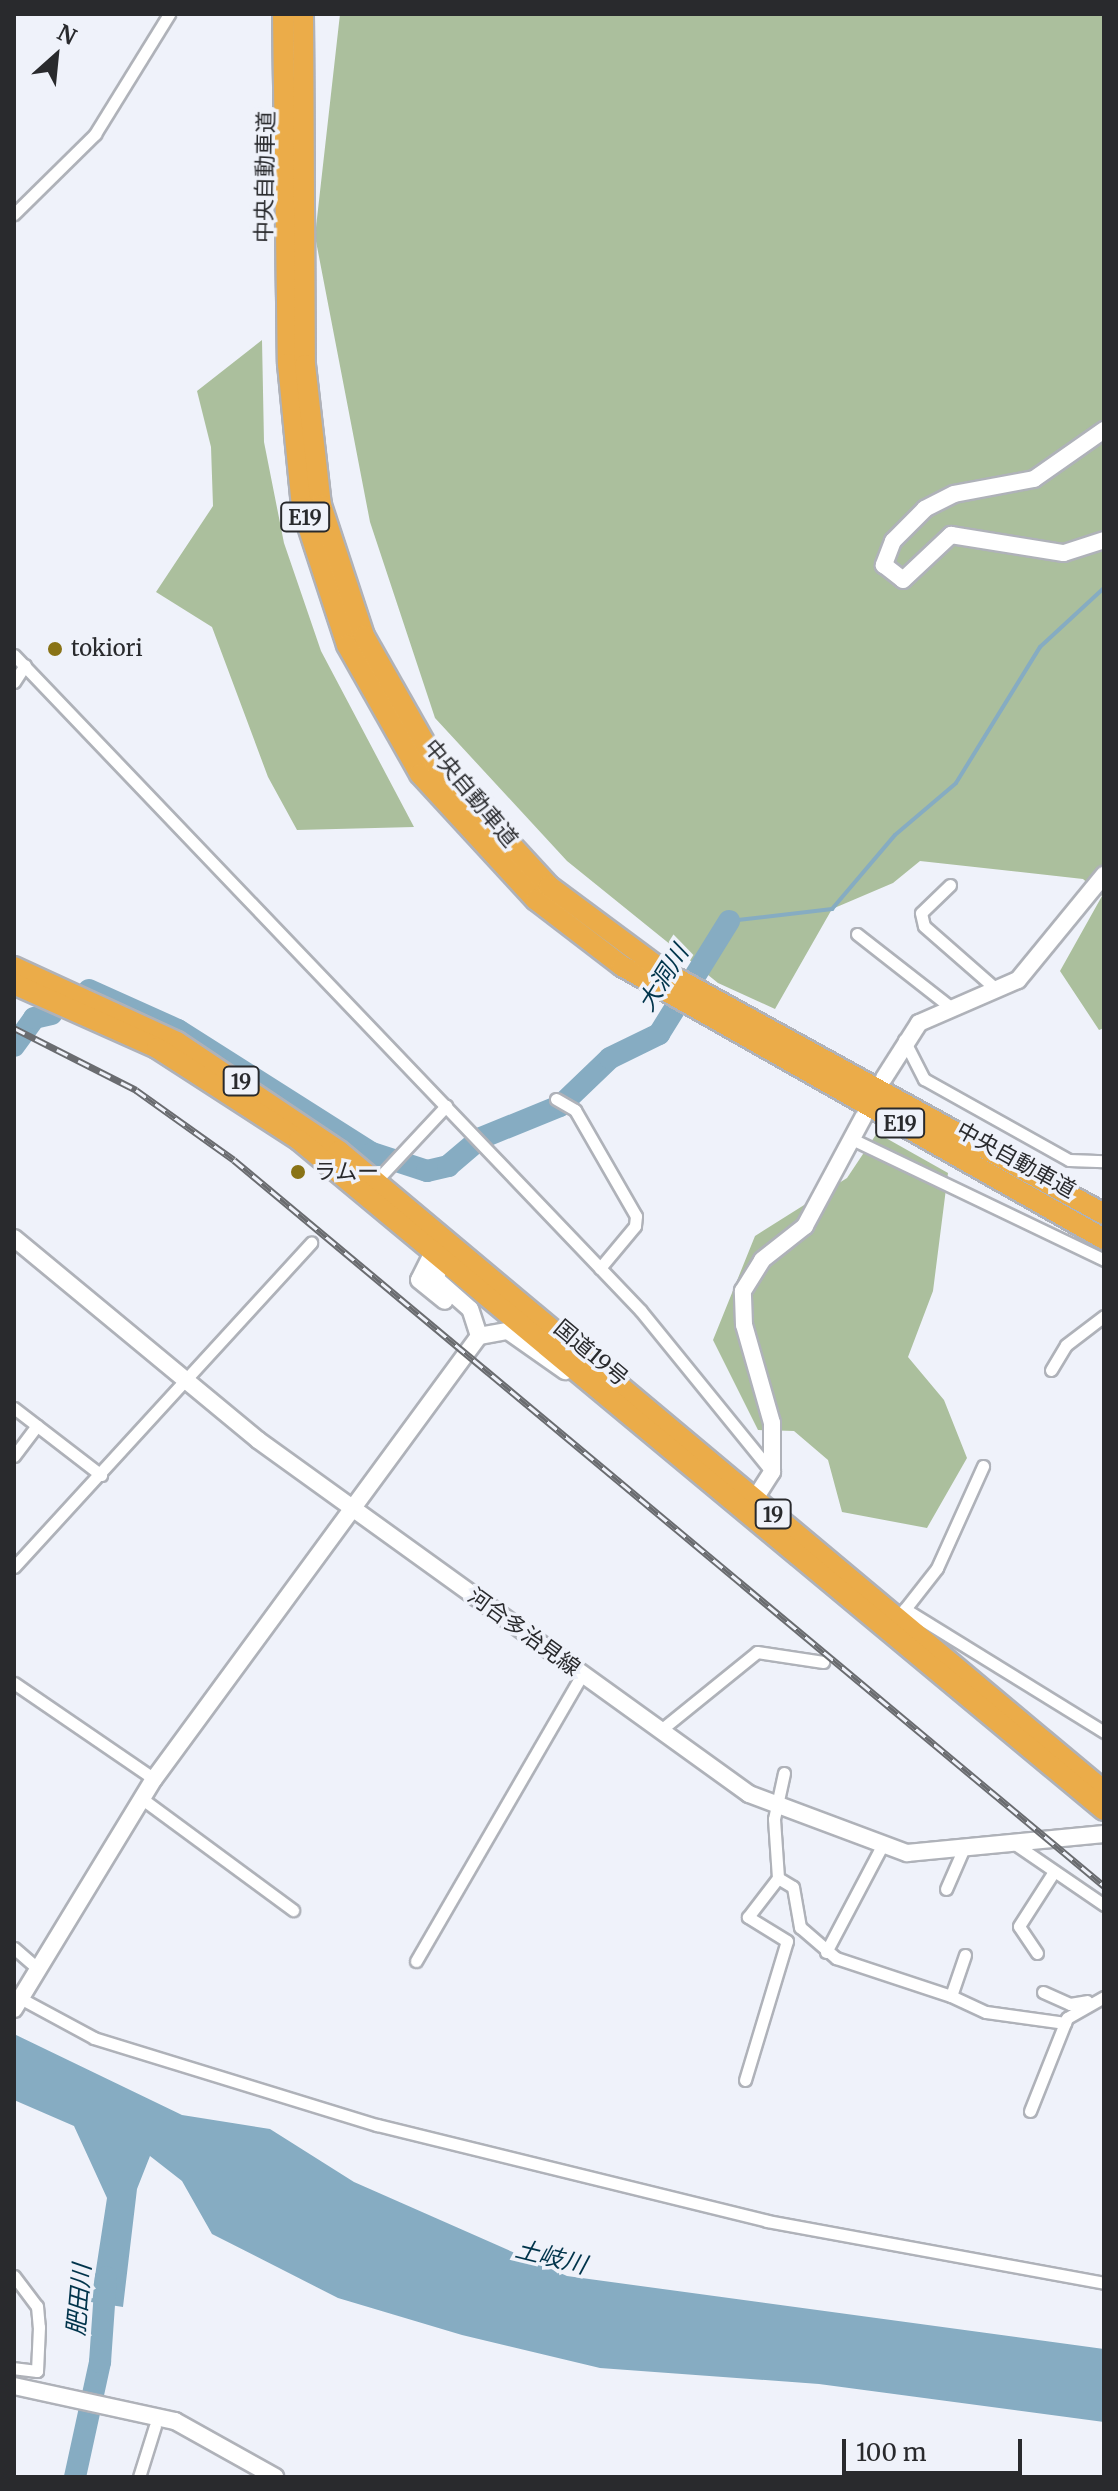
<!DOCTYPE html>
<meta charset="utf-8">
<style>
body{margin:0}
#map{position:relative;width:1118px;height:2491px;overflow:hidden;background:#eff2fa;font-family:Merriweather,"Noto Sans JP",serif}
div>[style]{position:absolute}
.forest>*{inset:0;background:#abbf9d}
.water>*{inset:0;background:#86acc2}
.stream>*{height:4px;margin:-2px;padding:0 2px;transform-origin:2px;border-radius:2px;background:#86acc2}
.river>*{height:22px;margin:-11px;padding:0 11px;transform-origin:11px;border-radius:11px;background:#86acc2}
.roads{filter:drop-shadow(2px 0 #afb2b9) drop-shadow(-2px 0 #afb2b9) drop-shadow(0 2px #afb2b9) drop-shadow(0 -2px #afb2b9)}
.street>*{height:11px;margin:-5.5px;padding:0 5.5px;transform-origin:5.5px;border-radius:5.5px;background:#fff}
.secondary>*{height:16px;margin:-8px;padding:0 8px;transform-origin:8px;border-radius:8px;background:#fff}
.highway>*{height:20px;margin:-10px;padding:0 10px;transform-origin:10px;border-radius:10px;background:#ebac49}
.rail>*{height:7px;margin-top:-3.5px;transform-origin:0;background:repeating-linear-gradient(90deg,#eff2fa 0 12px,#6a6c70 0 24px);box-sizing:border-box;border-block:2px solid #6a6c70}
.dots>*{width:22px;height:22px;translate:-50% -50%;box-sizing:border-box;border:4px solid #eff2fa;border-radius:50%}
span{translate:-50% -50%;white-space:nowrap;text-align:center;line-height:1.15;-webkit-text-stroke:7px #eff2fa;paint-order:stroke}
.shield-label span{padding:2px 6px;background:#eff2fa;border:2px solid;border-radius:6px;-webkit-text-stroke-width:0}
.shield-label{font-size:20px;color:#292a2d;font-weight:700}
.street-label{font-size:22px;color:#292a2d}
.poi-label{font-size:22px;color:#292a2d}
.left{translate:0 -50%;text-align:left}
.water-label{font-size:24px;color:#00344b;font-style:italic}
.frame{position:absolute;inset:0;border:16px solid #292a2d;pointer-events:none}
.north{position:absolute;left:16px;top:16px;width:80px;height:80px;-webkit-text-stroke:6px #eff2fa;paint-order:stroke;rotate:27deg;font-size:22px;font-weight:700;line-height:32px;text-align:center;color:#292a2d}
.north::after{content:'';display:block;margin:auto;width:28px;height:36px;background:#292a2d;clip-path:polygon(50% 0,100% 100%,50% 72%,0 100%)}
.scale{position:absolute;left:842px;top:2439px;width:180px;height:36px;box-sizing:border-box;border:4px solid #292a2d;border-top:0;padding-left:10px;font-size:24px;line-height:28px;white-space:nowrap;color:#292a2d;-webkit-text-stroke:6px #eff2fa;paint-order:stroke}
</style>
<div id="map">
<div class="forest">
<div style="clip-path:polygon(340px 14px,1104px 14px,1104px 1028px,1099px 1030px,1060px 971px,1102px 896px,1083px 879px,920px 861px,893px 883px,832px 909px,775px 1009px,718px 983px,567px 861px,435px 718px,370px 522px,315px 236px)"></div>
<div style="clip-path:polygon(262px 340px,264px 442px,284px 543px,321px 651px,414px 827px,297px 830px,268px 777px,212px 627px,156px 592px,213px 506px,211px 447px,197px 391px)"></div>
<div style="clip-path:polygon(877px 1133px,948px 1173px,933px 1291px,908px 1357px,944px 1400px,967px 1458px,927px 1528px,842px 1512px,828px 1460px,794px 1431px,758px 1430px,713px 1340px,755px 1236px,847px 1178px)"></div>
</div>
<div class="water">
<div style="clip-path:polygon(14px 2034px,182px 2115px,270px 2129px,354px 2182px,567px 2276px,1104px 2349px,1104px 2422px,819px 2384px,600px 2368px,462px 2335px,338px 2298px,212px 2234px,182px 2181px,150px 2156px,137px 2189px,123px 2307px,91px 2302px,107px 2198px,74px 2126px,14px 2100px)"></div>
</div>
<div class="stream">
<div style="left:729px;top:921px;width:104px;rotate:-6.6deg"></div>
<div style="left:832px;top:909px;width:97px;rotate:-49.6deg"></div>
<div style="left:895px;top:835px;width:80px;rotate:-40.4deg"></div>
<div style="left:956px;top:783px;width:160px;rotate:-58.3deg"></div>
<div style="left:1040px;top:647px;width:87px;rotate:-42.7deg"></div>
</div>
<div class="river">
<div style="left:89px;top:990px;width:98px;rotate:24.2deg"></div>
<div style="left:178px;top:1030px;width:230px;rotate:32.4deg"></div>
<div style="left:372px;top:1153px;width:58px;rotate:18.1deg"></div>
<div style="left:427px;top:1171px;width:22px;rotate:-13deg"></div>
<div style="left:448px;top:1166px;width:43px;rotate:-40.3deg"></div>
<div style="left:481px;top:1138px;width:85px;rotate:-22.1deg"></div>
<div style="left:560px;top:1106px;width:69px;rotate:-43.8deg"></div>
<div style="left:610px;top:1058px;width:55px;rotate:-26.1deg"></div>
<div style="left:659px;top:1034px;width:133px;rotate:-58.2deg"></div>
<div style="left:14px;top:1046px;width:34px;rotate:-54deg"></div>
<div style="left:34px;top:1018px;width:18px;rotate:-13deg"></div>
<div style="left:75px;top:2477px;width:118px;rotate:-77.7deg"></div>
<div style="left:100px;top:2362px;width:85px;rotate:-86deg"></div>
</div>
<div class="roads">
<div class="street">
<div style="left:14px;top:214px;width:114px;rotate:-44.6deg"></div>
<div style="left:95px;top:134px;width:141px;rotate:-58.3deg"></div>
<div style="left:14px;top:655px;width:907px;rotate:46.29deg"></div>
<div style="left:641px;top:1311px;width:208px;rotate:50.9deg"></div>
<div style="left:14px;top:682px;width:20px;rotate:-57deg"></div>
<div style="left:950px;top:885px;width:40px;rotate:136deg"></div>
<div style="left:921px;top:913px;width:13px;rotate:77deg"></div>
<div style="left:924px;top:926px;width:97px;rotate:41.2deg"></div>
<div style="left:857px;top:934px;width:115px;rotate:38deg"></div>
<div style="left:904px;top:1040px;width:44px;rotate:62.9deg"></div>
<div style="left:924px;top:1079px;width:166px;rotate:29.2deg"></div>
<div style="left:1069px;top:1160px;width:35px;rotate:2deg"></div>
<div style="left:556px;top:1099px;width:22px;rotate:30deg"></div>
<div style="left:575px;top:1110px;width:122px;rotate:60.1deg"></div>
<div style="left:636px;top:1216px;width:10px;rotate:96deg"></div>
<div style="left:635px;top:1226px;width:55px;rotate:129.8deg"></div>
<div style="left:852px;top:1139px;width:280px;rotate:25.6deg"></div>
<div style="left:376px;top:1181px;width:103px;rotate:-47deg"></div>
<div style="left:1051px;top:1370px;width:29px;rotate:-59deg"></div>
<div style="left:1066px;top:1345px;width:48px;rotate:-37.3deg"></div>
<div style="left:14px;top:1408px;width:110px;rotate:37.6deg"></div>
<div style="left:14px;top:1456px;width:38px;rotate:-53deg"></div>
<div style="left:14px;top:1567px;width:440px;rotate:-47.5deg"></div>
<div style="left:905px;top:1609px;width:52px;rotate:-52deg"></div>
<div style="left:937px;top:1568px;width:112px;rotate:-65.7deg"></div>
<div style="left:895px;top:1618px;width:13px;rotate:-42deg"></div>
<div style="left:905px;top:1609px;width:234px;rotate:31.7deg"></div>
<div style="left:14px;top:1683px;width:170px;rotate:34.4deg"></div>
<div style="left:662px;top:1729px;width:122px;rotate:-39deg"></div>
<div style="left:757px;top:1652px;width:67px;rotate:8.6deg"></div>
<div style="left:784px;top:1773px;width:47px;rotate:102.3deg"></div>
<div style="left:774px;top:1819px;width:59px;rotate:86.1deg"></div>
<div style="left:778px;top:1878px;width:17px;rotate:31deg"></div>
<div style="left:793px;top:1887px;width:41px;rotate:80.1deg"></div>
<div style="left:800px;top:1927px;width:48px;rotate:40.7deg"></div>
<div style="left:836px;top:1958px;width:121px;rotate:18.3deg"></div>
<div style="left:141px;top:1798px;width:189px;rotate:36.4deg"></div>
<div style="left:1015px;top:1844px;width:108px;rotate:34.4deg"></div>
<div style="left:946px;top:1889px;width:43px;rotate:-66.4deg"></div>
<div style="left:14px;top:1948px;width:32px;rotate:41deg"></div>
<div style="left:826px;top:1952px;width:120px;rotate:-62.2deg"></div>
<div style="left:1037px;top:1953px;width:32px;rotate:-124deg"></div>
<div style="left:1019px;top:1926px;width:63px;rotate:-57.3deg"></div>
<div style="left:965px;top:1955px;width:43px;rotate:108.9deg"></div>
<div style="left:951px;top:1996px;width:38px;rotate:25deg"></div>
<div style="left:986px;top:2012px;width:80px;rotate:7.9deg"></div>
<div style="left:416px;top:1961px;width:331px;rotate:-59.9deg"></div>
<div style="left:1043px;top:1992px;width:30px;rotate:24deg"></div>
<div style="left:1070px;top:2004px;width:17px;rotate:-10deg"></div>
<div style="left:20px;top:1998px;width:84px;rotate:28.4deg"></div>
<div style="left:94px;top:2038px;width:296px;rotate:17.1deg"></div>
<div style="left:377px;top:2125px;width:402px;rotate:13.8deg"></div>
<div style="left:767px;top:2221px;width:343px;rotate:10.4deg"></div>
<div style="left:745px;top:2080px;width:145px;rotate:-73.2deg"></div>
<div style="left:787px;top:1941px;width:46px;rotate:-148.4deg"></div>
<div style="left:748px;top:1917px;width:49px;rotate:-52.4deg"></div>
<div style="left:1030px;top:2111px;width:100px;rotate:-68.3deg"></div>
<div style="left:1067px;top:2018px;width:43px;rotate:-29.6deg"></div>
<div style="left:14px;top:2276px;width:38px;rotate:53deg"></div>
<div style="left:37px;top:2306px;width:21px;rotate:85deg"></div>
<div style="left:39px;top:2327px;width:44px;rotate:92.6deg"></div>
<div style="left:37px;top:2371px;width:23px;rotate:-173deg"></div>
<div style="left:139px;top:2477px;width:53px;rotate:-72.6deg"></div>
</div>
<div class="secondary">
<div style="left:1104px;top:430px;width:85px;rotate:145deg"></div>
<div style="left:1034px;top:479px;width:81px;rotate:169.4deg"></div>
<div style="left:954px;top:494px;width:33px;rotate:153deg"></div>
<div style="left:925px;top:509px;width:45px;rotate:135deg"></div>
<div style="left:893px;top:541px;width:26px;rotate:111deg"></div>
<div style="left:884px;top:565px;width:24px;rotate:38deg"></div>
<div style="left:903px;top:580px;width:66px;rotate:-43.2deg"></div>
<div style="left:951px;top:535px;width:114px;rotate:9.1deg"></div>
<div style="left:1064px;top:553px;width:42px;rotate:-18deg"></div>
<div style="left:884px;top:1078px;width:65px;rotate:-57.5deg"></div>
<div style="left:919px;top:1023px;width:108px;rotate:-23.5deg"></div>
<div style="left:1018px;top:980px;width:136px;rotate:-50.7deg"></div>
<div style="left:14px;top:1238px;width:317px;rotate:39.6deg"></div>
<div style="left:258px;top:1440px;width:605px;rotate:35.79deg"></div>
<div style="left:749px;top:1794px;width:169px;rotate:20.5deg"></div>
<div style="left:907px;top:1853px;width:198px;rotate:-5.5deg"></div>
<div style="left:438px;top:1242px;width:42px;rotate:116.6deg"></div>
<div style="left:419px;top:1280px;width:33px;rotate:39deg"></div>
<div style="left:479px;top:1336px;width:29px;rotate:-10deg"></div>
<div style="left:508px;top:1331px;width:70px;rotate:35.1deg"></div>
<div style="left:749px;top:1508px;width:43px;rotate:-57.4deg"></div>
<div style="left:772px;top:1472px;width:49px;rotate:-90deg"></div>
<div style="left:772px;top:1423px;width:102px;rotate:-105.9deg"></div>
<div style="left:744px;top:1325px;width:34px;rotate:-92deg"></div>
<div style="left:743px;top:1291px;width:36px;rotate:-58deg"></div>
<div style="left:762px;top:1260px;width:55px;rotate:-38.3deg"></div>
<div style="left:805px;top:1226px;width:123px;rotate:-61.8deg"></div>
<div style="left:14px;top:2009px;width:269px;rotate:-58.7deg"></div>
<div style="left:154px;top:1779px;width:549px;rotate:-53.73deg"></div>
<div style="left:479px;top:1336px;width:28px;rotate:-108deg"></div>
<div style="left:470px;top:1309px;width:45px;rotate:-138.6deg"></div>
<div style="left:436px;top:1279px;width:29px;rotate:-78deg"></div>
<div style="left:14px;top:2386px;width:165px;rotate:12.3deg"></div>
<div style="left:175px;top:2421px;width:115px;rotate:29.2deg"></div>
</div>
<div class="highway">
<div style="left:283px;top:14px;width:350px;rotate:89.2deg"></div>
<div style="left:288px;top:364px;width:145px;rotate:84.4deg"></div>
<div style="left:302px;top:508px;width:144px;rotate:71.8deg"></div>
<div style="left:347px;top:645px;width:148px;rotate:60.5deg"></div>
<div style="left:420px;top:774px;width:171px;rotate:47.4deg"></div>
<div style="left:536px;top:900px;width:108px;rotate:37.5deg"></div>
<div style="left:622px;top:966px;width:554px;rotate:29.53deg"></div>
<div style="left:303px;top:14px;width:351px;rotate:89.7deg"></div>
<div style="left:305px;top:365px;width:141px;rotate:83.5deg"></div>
<div style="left:321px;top:505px;width:138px;rotate:71.8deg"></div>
<div style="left:364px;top:636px;width:146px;rotate:60.4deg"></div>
<div style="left:436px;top:763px;width:167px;rotate:47.4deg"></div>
<div style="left:549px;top:886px;width:144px;rotate:36.6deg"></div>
<div style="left:665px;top:972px;width:501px;rotate:28.87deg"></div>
<div style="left:14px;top:967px;width:179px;rotate:24.7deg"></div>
<div style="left:177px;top:1042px;width:195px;rotate:33.9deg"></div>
<div style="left:339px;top:1151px;width:997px;rotate:39.92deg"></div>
<div style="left:14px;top:984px;width:157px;rotate:24.1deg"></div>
<div style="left:157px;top:1048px;width:169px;rotate:32.9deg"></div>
<div style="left:299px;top:1140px;width:1047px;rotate:39.77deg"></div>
</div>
</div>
<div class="rail">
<div style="left:14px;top:1028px;width:137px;rotate:26.9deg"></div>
<div style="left:136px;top:1090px;width:120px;rotate:35.5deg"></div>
<div style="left:234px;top:1160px;width:1133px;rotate:39.84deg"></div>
</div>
<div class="dots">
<div style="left:55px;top:649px;background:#897316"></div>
<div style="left:298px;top:1172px;background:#897316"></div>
</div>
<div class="shield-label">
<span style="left:305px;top:517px">E19</span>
<span style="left:241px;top:1081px">19</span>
<span style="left:900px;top:1123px">E19</span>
<span style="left:773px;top:1514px">19</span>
</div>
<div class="street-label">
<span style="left:265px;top:177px;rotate:-89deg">中央自動車道</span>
<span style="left:471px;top:793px;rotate:50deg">中央自動車道</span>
<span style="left:1016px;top:1160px;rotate:29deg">中央自動車道</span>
<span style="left:591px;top:1353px;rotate:40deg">国道19号</span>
<span style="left:524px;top:1632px;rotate:36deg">河合多治見線</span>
</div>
<div class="poi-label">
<span class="left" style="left:71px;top:649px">tokiori</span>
<span class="left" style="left:314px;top:1172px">ラムー</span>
</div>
<div class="water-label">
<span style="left:663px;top:978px;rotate:-58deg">大洞川</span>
<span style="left:551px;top:2257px;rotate:14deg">土岐川</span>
<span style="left:79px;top:2300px;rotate:-85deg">肥田川</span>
</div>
<div class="frame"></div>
<div class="north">N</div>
<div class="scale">100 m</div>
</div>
